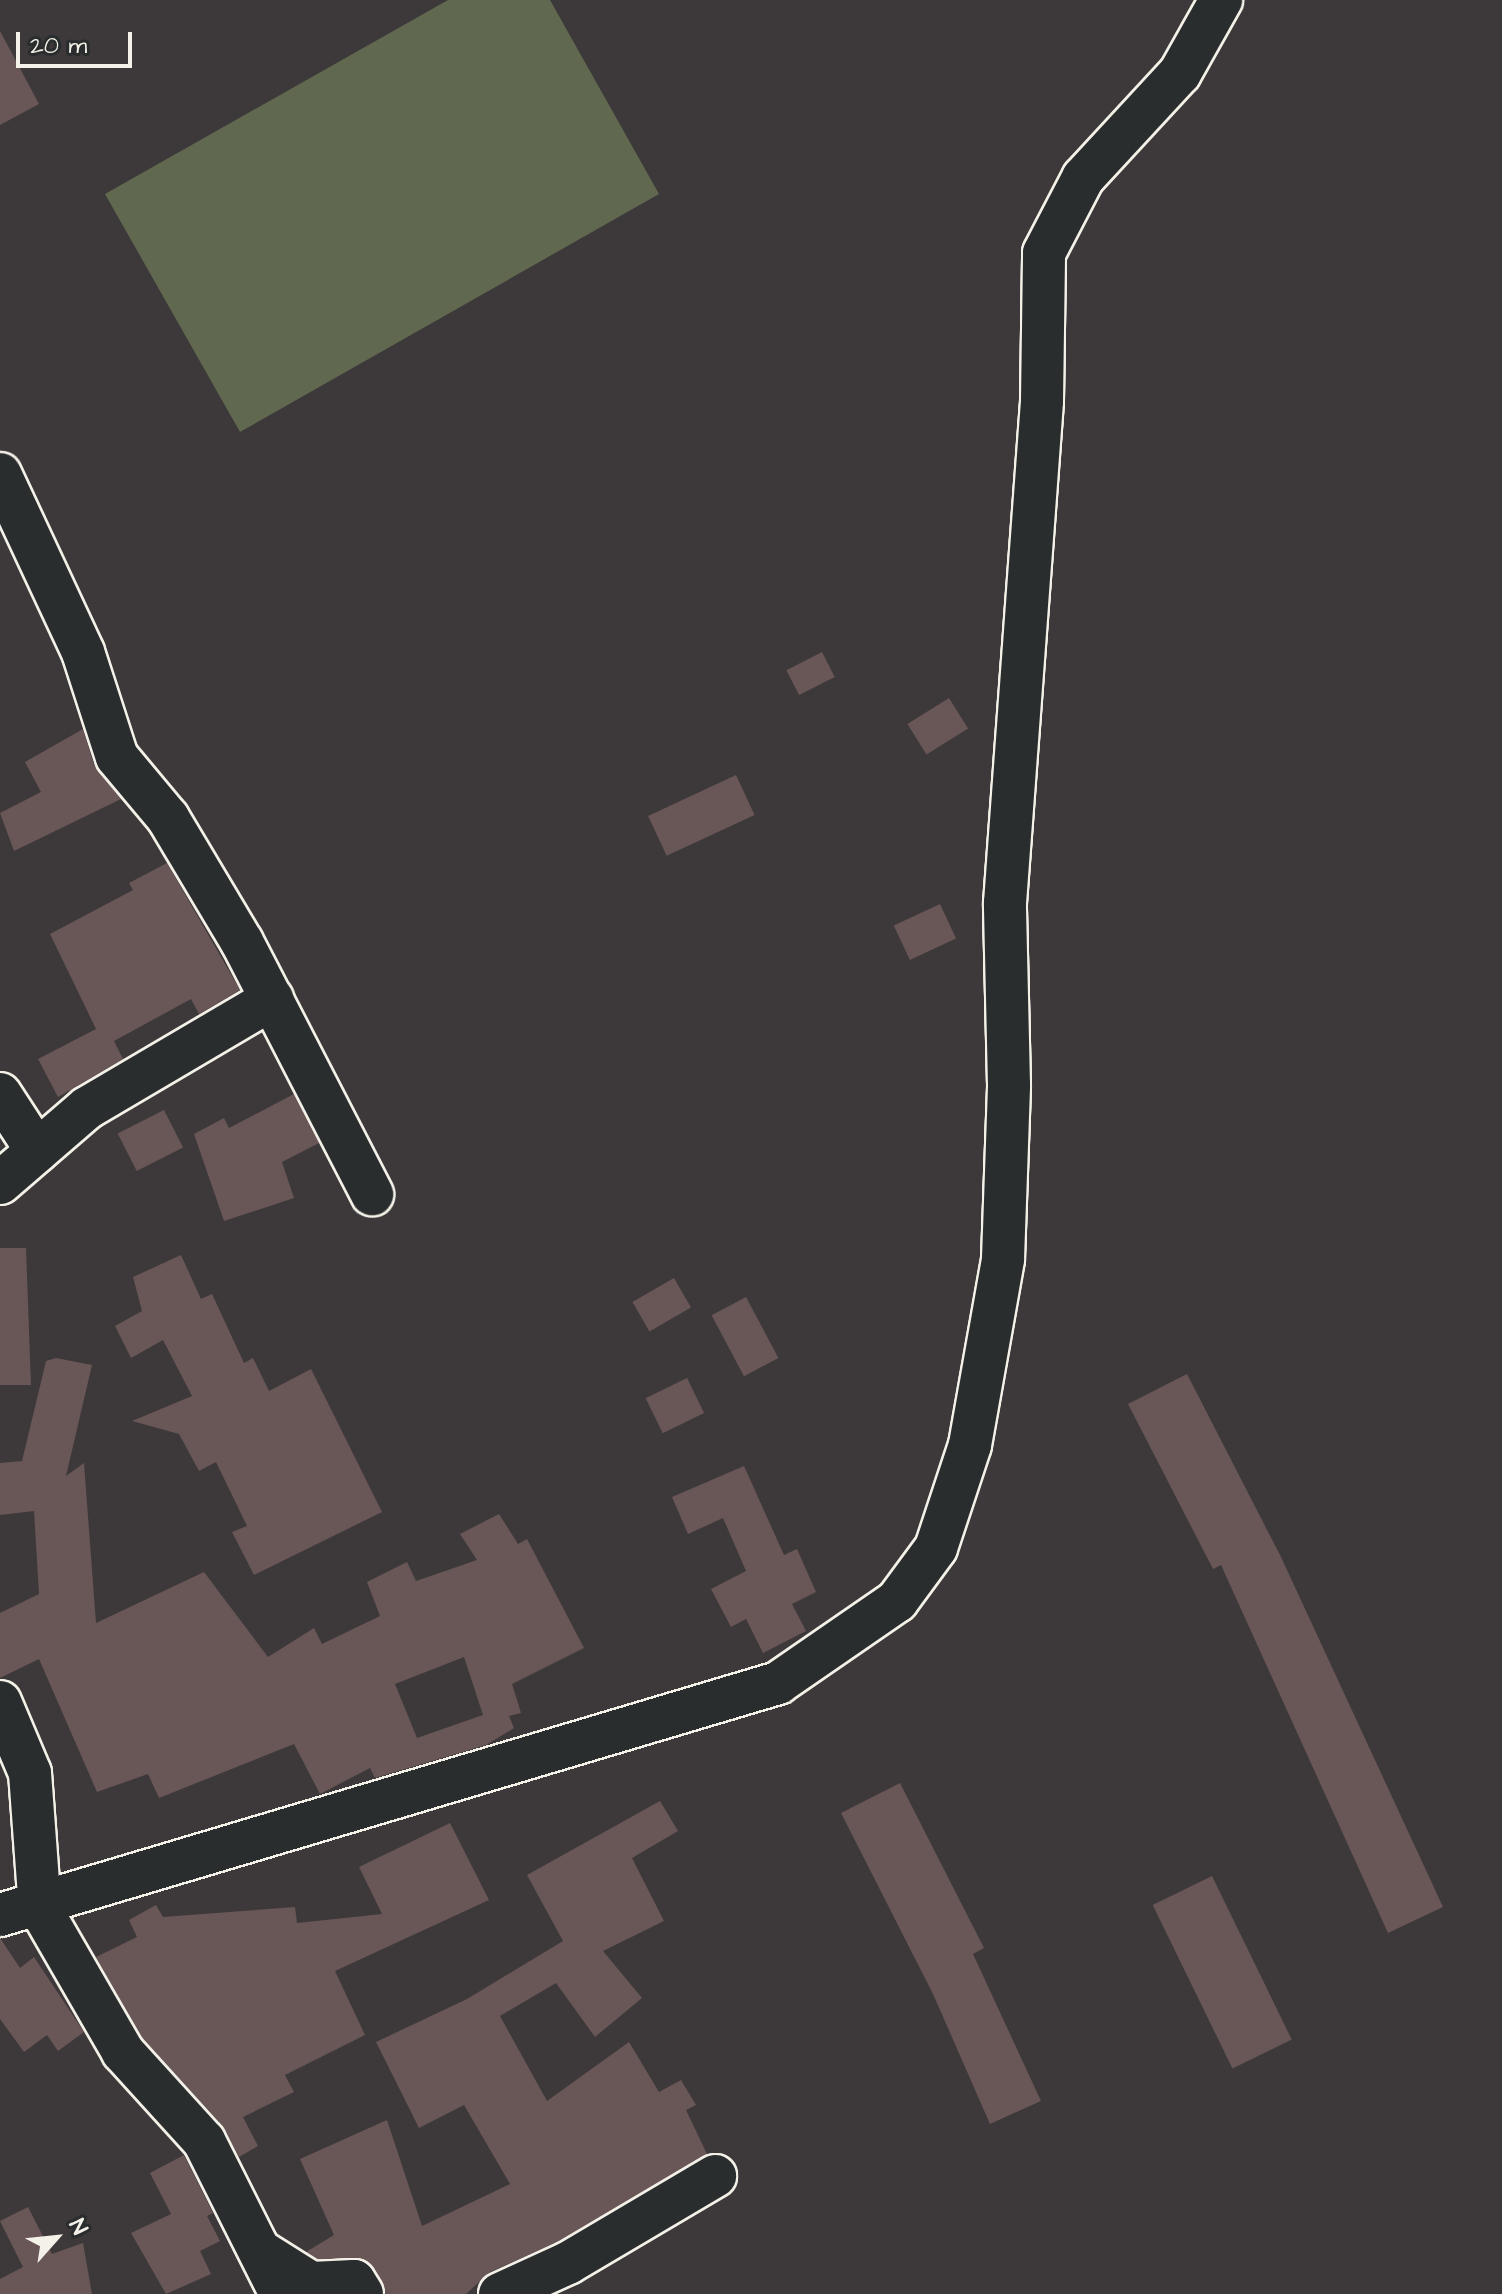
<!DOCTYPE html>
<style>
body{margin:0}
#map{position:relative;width:1502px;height:2294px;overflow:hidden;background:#3d393a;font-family:"Architects Daughter",sans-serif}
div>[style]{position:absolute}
.green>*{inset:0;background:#60684f}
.building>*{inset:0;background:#695656;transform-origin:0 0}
.roads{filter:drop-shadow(2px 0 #f4f1e8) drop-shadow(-2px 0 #f4f1e8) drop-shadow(0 2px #f4f1e8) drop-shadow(0 -2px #f4f1e8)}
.minor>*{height:42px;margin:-21px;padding:0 21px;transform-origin:21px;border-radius:21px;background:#2a2d2e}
span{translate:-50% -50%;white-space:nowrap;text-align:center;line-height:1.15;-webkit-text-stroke:6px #2a2d2e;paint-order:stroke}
.north{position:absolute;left:16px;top:2198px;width:80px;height:80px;-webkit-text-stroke:6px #2a2d2e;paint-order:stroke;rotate:63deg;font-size:22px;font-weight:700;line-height:32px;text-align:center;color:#f4f1e8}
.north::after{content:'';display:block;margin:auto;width:28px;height:36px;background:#f4f1e8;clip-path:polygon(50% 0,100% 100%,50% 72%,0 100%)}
.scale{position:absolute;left:16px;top:32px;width:116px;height:36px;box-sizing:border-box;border:4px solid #f4f1e8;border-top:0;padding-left:10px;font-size:24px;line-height:28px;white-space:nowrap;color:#f4f1e8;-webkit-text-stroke:6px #2a2d2e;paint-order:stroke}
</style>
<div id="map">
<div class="green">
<div style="clip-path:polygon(448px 0,550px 0,659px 194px,240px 432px,105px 194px)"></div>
</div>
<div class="building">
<div style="clip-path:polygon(0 31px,39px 104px,0 125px)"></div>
<div style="left:822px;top:652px;width:28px;height:40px;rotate:63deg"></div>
<div style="left:949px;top:698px;width:36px;height:49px;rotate:58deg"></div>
<div style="clip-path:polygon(83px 729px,94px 765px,121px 799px,14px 851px,0 813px,41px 792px,25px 762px)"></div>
<div style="left:736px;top:775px;width:44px;height:97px;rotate:65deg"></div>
<div style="clip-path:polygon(167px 863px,240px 990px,199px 1014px,191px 999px,114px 1041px,123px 1059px,58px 1097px,38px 1059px,96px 1029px,50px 934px,133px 890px,129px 883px)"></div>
<div style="left:940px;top:904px;width:38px;height:51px;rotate:65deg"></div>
<div style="clip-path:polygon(294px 1094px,319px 1143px,282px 1162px,294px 1198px,224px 1221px,194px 1134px,224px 1118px,229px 1128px)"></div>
<div style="left:164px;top:1110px;width:42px;height:52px;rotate:63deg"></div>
<div style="clip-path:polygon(0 1248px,26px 1248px,31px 1385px,0 1385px)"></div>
<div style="clip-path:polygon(181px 1255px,201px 1299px,212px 1294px,244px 1363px,253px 1358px,269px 1391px,311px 1369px,382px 1512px,254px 1575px,232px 1532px,247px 1526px,216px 1462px,199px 1471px,179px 1434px,132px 1421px,192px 1396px,163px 1340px,131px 1358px,115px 1326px,142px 1311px,133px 1277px)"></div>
<div style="left:674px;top:1278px;width:34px;height:48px;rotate:60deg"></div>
<div style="left:746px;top:1297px;width:69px;height:39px;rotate:62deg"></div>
<div style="clip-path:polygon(evenodd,56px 1358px,92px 1365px,66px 1476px,84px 1463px,96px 1623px,204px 1572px,268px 1657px,314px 1628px,322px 1644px,380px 1616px,367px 1582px,407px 1562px,416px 1581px,477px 1560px,460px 1534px,499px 1514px,518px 1544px,527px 1539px,584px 1648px,512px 1684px,521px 1713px,509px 1716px,514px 1728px,486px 1745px,375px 1778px,370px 1768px,320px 1794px,294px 1744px,159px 1798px,148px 1774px,97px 1792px,39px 1659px,0 1678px,0 1613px,39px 1594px,34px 1511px,0 1515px,0 1463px,22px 1461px,46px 1361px,56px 1358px,464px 1657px,483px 1715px,417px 1738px,395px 1684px,464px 1657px)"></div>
<div style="clip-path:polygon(1187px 1374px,1281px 1557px,1443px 1907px,1388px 1933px,1221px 1565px,1213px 1569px,1128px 1404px)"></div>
<div style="left:687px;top:1378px;width:39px;height:46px;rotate:64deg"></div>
<div style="clip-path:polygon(744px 1466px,784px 1555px,797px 1549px,816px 1592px,792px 1604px,806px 1631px,763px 1653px,746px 1619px,731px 1627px,711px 1589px,746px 1571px,723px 1518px,688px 1534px,672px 1497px)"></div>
<div style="clip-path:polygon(900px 1783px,984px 1948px,973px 1954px,1041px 2101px,990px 2124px,933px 1994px,841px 1813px)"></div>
<div style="clip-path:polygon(660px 1801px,678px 1831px,632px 1858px,664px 1921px,603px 1951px,642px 1998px,595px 2037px,556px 1983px,500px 2016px,547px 2101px,629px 2042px,659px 2092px,681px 2080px,696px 2105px,686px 2110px,707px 2154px,557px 2242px,490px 2272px,466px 2294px,386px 2294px,366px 2260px,317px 2259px,306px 2252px,334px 2235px,300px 2159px,387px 2120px,422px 2226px,510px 2184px,464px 2105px,419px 2128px,376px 2042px,467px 1999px,563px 1941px,527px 1875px)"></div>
<div style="clip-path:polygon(450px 1823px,489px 1900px,335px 1971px,365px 2035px,285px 2075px,294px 2092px,243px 2117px,258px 2146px,239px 2157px,222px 2125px,142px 2038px,96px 1957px,137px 1937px,129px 1920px,156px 1905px,163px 1917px,295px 1907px,297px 1923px,382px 1914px,359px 1867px)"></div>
<div style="left:1212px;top:1876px;width:182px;height:66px;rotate:64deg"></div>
<div style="clip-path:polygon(0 1938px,20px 1968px,34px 1957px,84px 2032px,58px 2051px,47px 2035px,24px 2052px,0 2019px)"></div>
<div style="clip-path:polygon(184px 2155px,213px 2213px,207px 2216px,220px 2241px,200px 2251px,211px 2274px,166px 2294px,131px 2233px,171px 2214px,150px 2173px)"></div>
<div style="clip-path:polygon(28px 2207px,52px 2254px,83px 2243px,92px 2294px,0 2294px,0 2279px,23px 2267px,0 2221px)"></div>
</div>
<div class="roads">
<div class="minor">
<div style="left:0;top:474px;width:196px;rotate:65deg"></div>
<div style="left:83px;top:652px;width:110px;rotate:72.1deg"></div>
<div style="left:117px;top:757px;width:80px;rotate:50.1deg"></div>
<div style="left:168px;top:818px;width:144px;rotate:59.2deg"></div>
<div style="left:242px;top:942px;width:284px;rotate:62.7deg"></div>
<div style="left:0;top:1094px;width:68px;rotate:57deg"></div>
<div style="left:0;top:1183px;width:115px;rotate:-40.8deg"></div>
<div style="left:87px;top:1108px;width:215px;rotate:-30.5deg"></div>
<div style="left:0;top:1702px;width:77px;rotate:67.1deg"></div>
<div style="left:30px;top:1773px;width:135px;rotate:85.8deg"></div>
<div style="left:40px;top:1908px;width:166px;rotate:60deg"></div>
<div style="left:123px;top:2052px;width:120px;rotate:47.7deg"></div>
<div style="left:204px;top:2141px;width:171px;rotate:63.3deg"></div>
<div style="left:0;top:1915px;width:812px;rotate:-16.6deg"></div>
<div style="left:778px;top:1683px;width:145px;rotate:-34.6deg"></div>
<div style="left:897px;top:1601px;width:66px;rotate:-53.7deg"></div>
<div style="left:936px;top:1548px;width:108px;rotate:-71.7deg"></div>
<div style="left:970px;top:1445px;width:189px;rotate:-79.9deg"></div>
<div style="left:1003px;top:1259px;width:174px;rotate:-88deg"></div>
<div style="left:1009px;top:1085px;width:182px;rotate:-91.3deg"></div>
<div style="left:1005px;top:903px;width:503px;rotate:-85.78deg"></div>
<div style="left:1042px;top:401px;width:148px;rotate:-89.2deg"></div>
<div style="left:1044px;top:253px;width:85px;rotate:-62.5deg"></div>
<div style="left:1083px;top:178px;width:143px;rotate:-47.3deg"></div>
<div style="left:1180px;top:73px;width:84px;rotate:-60.7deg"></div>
<div style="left:265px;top:2254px;width:54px;rotate:32.2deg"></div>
<div style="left:311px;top:2283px;width:43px;rotate:-2.7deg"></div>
<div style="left:354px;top:2281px;width:15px;rotate:58deg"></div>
<div style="left:500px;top:2294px;width:75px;rotate:-24.5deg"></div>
<div style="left:568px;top:2263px;width:171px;rotate:-30.6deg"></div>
</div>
</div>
<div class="north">N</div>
<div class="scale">20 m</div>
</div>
